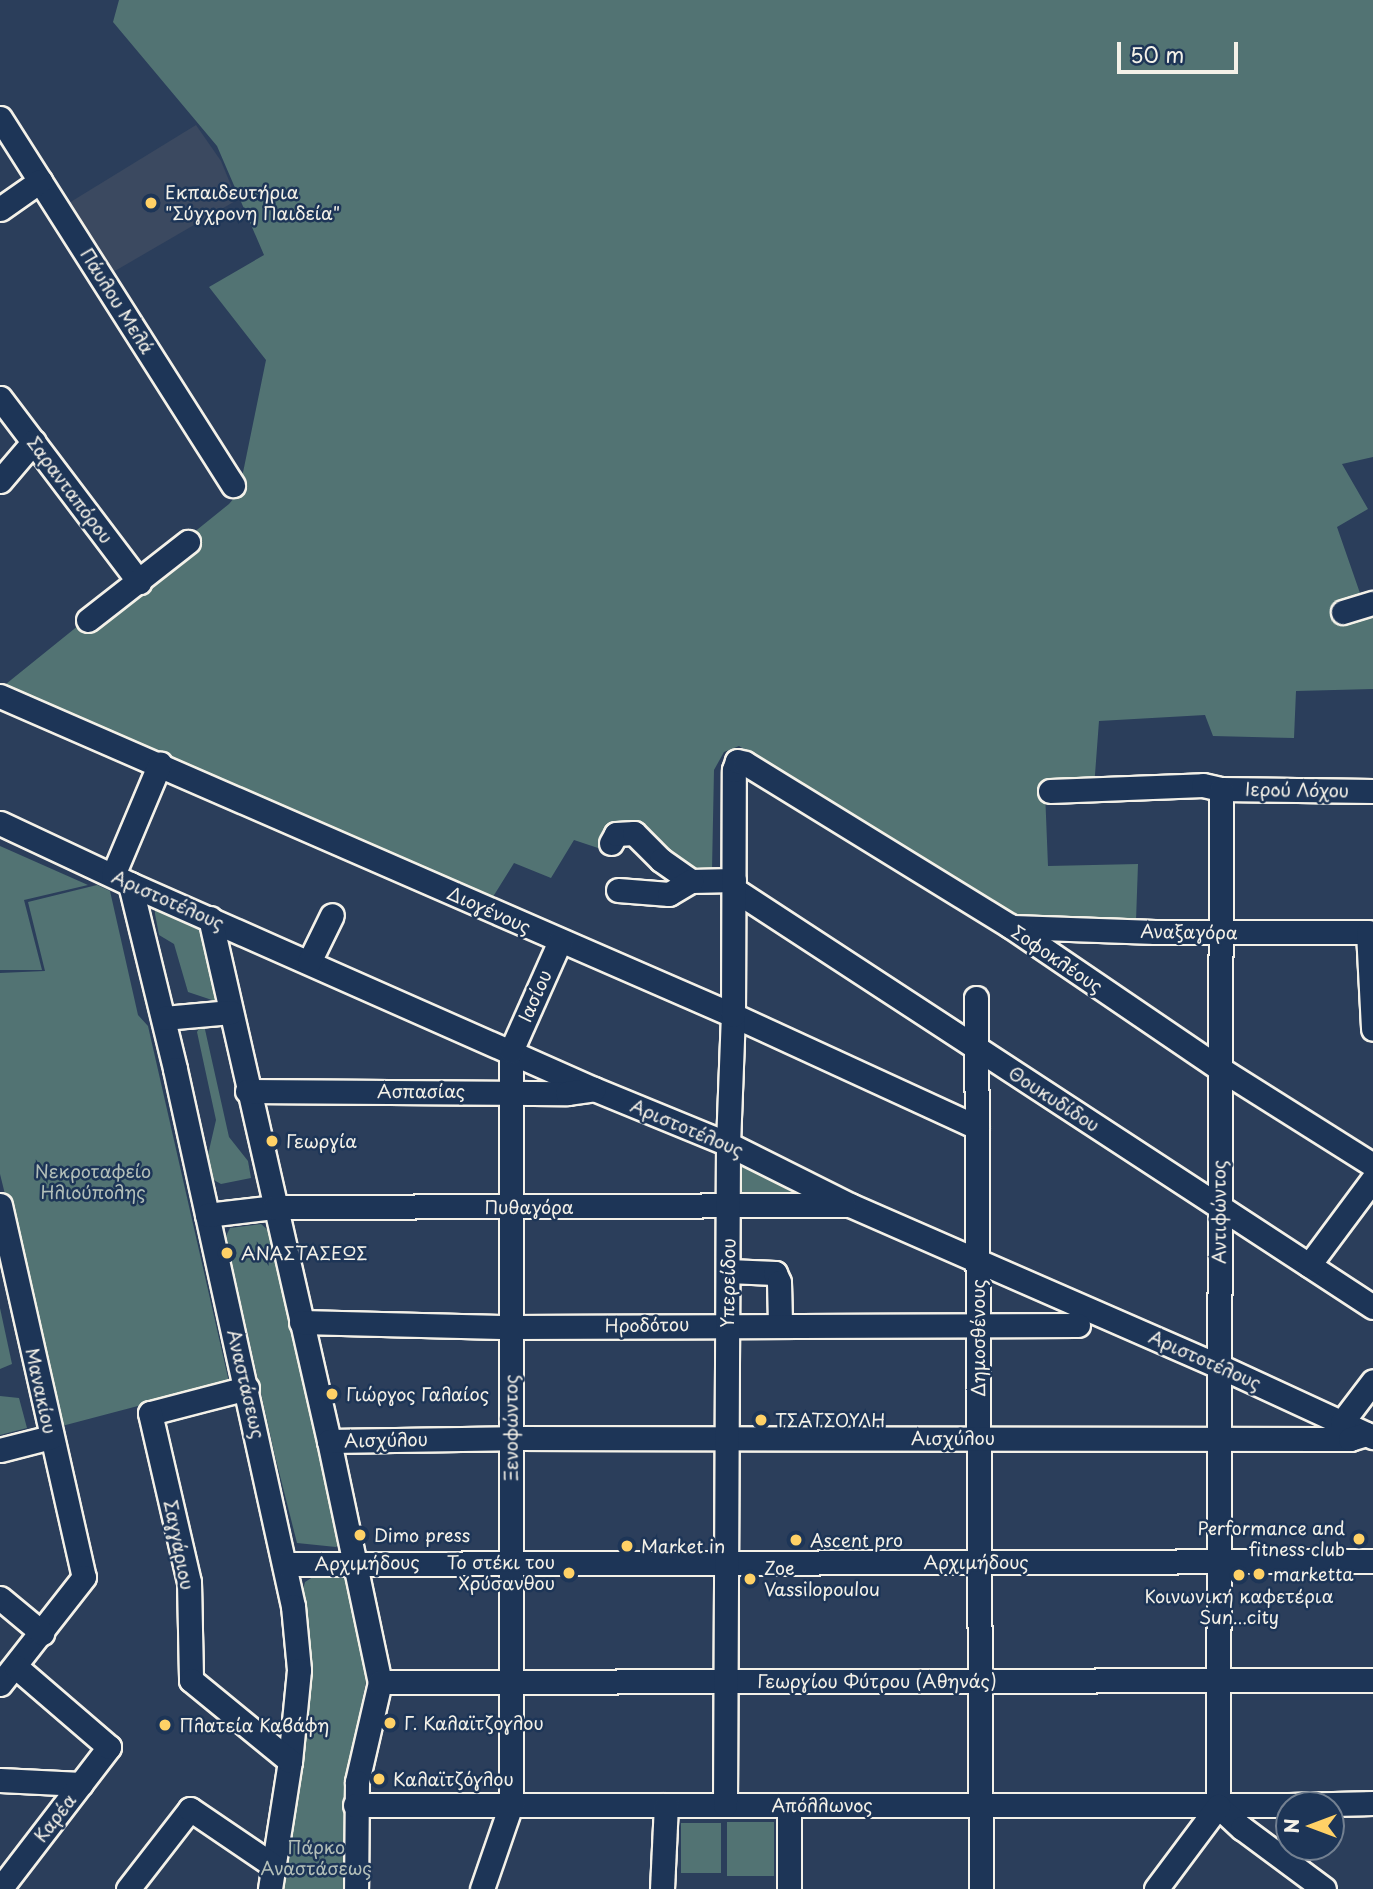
<!DOCTYPE html>
<meta charset="utf-8">
<style>
body{margin:0}
#map{position:relative;width:1373px;height:1889px;overflow:hidden;background:#2b3e5b;font-family:"Playpen Sans",sans-serif}
div>[style]{position:absolute}
.built>*{inset:0;background:#3b4960}
.green>*{inset:0;background:#527373;transform-origin:0 0}
.roads{filter:drop-shadow(2px 0 #f4f1e8) drop-shadow(-2px 0 #f4f1e8) drop-shadow(0 2px #f4f1e8) drop-shadow(0 -2px #f4f1e8)}
.minor>*{height:23px;margin:-11.5px;padding:0 11.5px;transform-origin:11.5px;border-radius:11.5px;background:#1d3557}
.dots>*{width:19px;height:19px;translate:-50% -50%;box-sizing:border-box;border:4px solid #1d3557;border-radius:50%}
span{translate:-50% -50%;white-space:nowrap;text-align:center;line-height:1.15;-webkit-text-stroke:5px #1d3557;paint-order:stroke}
.poi-label{font-size:18px;color:#f4f1e8}
.left{translate:0 -50%;text-align:left}
.right{translate:-100% -50%;text-align:right}
.street-label{font-size:18px;color:#f4f1e8}
.park-label{font-size:18px;color:#b3bfb9}
.north{position:absolute;left:1275px;top:1791px;width:70px;height:70px;box-sizing:border-box;background:#1d3557;border:2px solid #738091;border-radius:50%;rotate:270deg;font-size:19px;font-weight:700;line-height:28px;text-align:center;color:#f4f1e8}
.north::after{content:'';display:block;margin:auto;width:24px;height:32px;background:#ffd166;clip-path:polygon(50% 0,100% 100%,50% 72%,0 100%)}
.scale{position:absolute;left:1117px;top:42px;width:121px;height:32px;box-sizing:border-box;border:4px solid #f4f1e8;border-top:0;padding-left:9px;font-size:21px;line-height:24px;white-space:nowrap;color:#f4f1e8;-webkit-text-stroke:5px #1d3557;paint-order:stroke}
</style>
<div id="map">
<div class="built">
<div style="clip-path:polygon(196px 125px,221px 161px,237px 200px,108px 275px,64px 206px)"></div>
</div>
<div class="green">
<div style="clip-path:polygon(119px 0,1373px 0,1373px 457px,1342px 464px,1368px 509px,1337px 527px,1361px 596px,1373px 598px,1373px 689px,1296px 691px,1294px 738px,1213px 736px,1205px 715px,1099px 721px,1094px 788px,1045px 791px,1048px 866px,1138px 864px,1136px 921px,1013px 917px,739px 746px,724px 752px,714px 770px,712px 870px,689px 870px,609px 831px,601px 849px,574px 840px,551px 878px,514px 863px,491px 900px,1px 688px,229px 504px,239px 492px,266px 360px,209px 287px,264px 255px,217px 146px,113px 22px)"></div>
<div style="clip-path:polygon(0 846px,88px 885px,24px 900px,42px 970px,0 970px)"></div>
<div style="clip-path:polygon(97px 885px,110px 891px,138px 1015px,148px 1026px,229px 1382px,62px 1426px,0 1174px,0 973px,45px 971px,28px 902px)"></div>
<div style="clip-path:polygon(158px 908px,203px 929px,218px 1002px,188px 992px,174px 944px,159px 935px,155px 914px,155px 909px)"></div>
<div style="clip-path:polygon(201px 1025px,204px 1025px,229px 1137px,248px 1161px,251px 1178px,221px 1184px,210px 1178px,207px 1159px,216px 1120px,197px 1032px)"></div>
<div style="clip-path:polygon(743px 1165px,801px 1192px,801px 1201px,737px 1201px,736px 1169px)"></div>
<div style="clip-path:polygon(261px 1224px,268px 1230px,340px 1543px,336px 1547px,297px 1543px,275px 1456px,226px 1236px,230px 1228px)"></div>
<div style="clip-path:polygon(0 1308px,12px 1364px,0 1369px)"></div>
<div style="clip-path:polygon(0 1396px,19px 1398px,27px 1428px,0 1435px)"></div>
<div style="clip-path:polygon(343px 1574px,348px 1579px,368px 1672px,344px 1789px,345px 1889px,282px 1889px,300px 1787px,312px 1675px,303px 1589px,305px 1582px,316px 1575px)"></div>
<div style="left:727px;top:1822px;width:47px;height:54px"></div>
<div style="left:681px;top:1823px;width:40px;height:50px"></div>
</div>
<div class="roads">
<div class="minor">
<div style="left:0;top:118px;width:435px;rotate:57.6deg"></div>
<div style="left:0;top:209px;width:49px;rotate:-35deg"></div>
<div style="left:0;top:398px;width:231px;rotate:52.9deg"></div>
<div style="left:0;top:481px;width:52px;rotate:-49.6deg"></div>
<div style="left:1343px;top:612px;width:31px;rotate:-17deg"></div>
<div style="left:88px;top:620px;width:127px;rotate:-38deg"></div>
<div style="left:0;top:696px;width:799px;rotate:23.52deg"></div>
<div style="left:733px;top:1015px;width:268px;rotate:24.7deg"></div>
<div style="left:1050px;top:791px;width:153px;rotate:-2.2deg"></div>
<div style="left:1203px;top:785px;width:18px;rotate:13deg"></div>
<div style="left:1221px;top:789px;width:152px;rotate:0.8deg"></div>
<div style="left:0;top:823px;width:144px;rotate:25.1deg"></div>
<div style="left:130px;top:884px;width:507px;rotate:23.84deg"></div>
<div style="left:594px;top:1089px;width:145px;rotate:22.3deg"></div>
<div style="left:728px;top:1144px;width:136px;rotate:26.6deg"></div>
<div style="left:850px;top:1205px;width:403px;rotate:23.6deg"></div>
<div style="left:1219px;top:1366px;width:170px;rotate:24.8deg"></div>
<div style="left:611px;top:843px;width:10px;rotate:-61deg"></div>
<div style="left:616px;top:834px;width:18px;rotate:-3deg"></div>
<div style="left:634px;top:833px;width:38px;rotate:45deg"></div>
<div style="left:661px;top:860px;width:37px;rotate:35deg"></div>
<div style="left:691px;top:881px;width:43px;rotate:-1.3deg"></div>
<div style="left:113px;top:875px;width:121px;rotate:-67.2deg"></div>
<div style="left:130px;top:884px;width:190px;rotate:76.3deg"></div>
<div style="left:175px;top:1069px;width:550px;rotate:77.61deg"></div>
<div style="left:293px;top:1606px;width:64px;rotate:84.6deg"></div>
<div style="left:299px;top:1670px;width:91px;rotate:95.6deg"></div>
<div style="left:290px;top:1761px;width:130px;rotate:98.9deg"></div>
<div style="left:618px;top:890px;width:51px;rotate:4.5deg"></div>
<div style="left:669px;top:894px;width:26px;rotate:-31deg"></div>
<div style="left:735px;top:890px;width:762px;rotate:33.17deg"></div>
<div style="left:210px;top:918px;width:536px;rotate:77.18deg"></div>
<div style="left:329px;top:1441px;width:246px;rotate:78.1deg"></div>
<div style="left:380px;top:1682px;width:103px;rotate:103deg"></div>
<div style="left:357px;top:1782px;width:107px;rotate:90.5deg"></div>
<div style="left:1013px;top:927px;width:142px;rotate:2deg"></div>
<div style="left:1155px;top:932px;width:213px"></div>
<div style="left:1368px;top:932px;width:97px;rotate:87deg"></div>
<div style="left:309px;top:962px;width:52px;rotate:-63.9deg"></div>
<div style="left:976px;top:998px;width:891px;rotate:89.68deg"></div>
<div style="left:164px;top:1018px;width:67px;rotate:-5.1deg"></div>
<div style="left:247px;top:1091px;width:320px;rotate:0.4deg"></div>
<div style="left:567px;top:1093px;width:27px;rotate:-8deg"></div>
<div style="left:0;top:1205px;width:381px;rotate:77.3deg"></div>
<div style="left:84px;top:1577px;width:136px;rotate:128.1deg"></div>
<div style="left:207px;top:1215px;width:67px;rotate:-6.8deg"></div>
<div style="left:274px;top:1207px;width:570px;rotate:-0.2deg"></div>
<div style="left:1309px;top:1265px;width:107px;rotate:-53.3deg"></div>
<div style="left:728px;top:1271px;width:47px;rotate:2.4deg"></div>
<div style="left:775px;top:1273px;width:10px;rotate:66deg"></div>
<div style="left:779px;top:1282px;width:41px;rotate:88.6deg"></div>
<div style="left:301px;top:1322px;width:210px;rotate:1.4deg"></div>
<div style="left:511px;top:1327px;width:567px;rotate:-0.2deg"></div>
<div style="left:247px;top:1388px;width:100px;rotate:165.5deg"></div>
<div style="left:150px;top:1413px;width:173px;rotate:77deg"></div>
<div style="left:189px;top:1582px;width:98px;rotate:88.8deg"></div>
<div style="left:191px;top:1680px;width:128px;rotate:39.3deg"></div>
<div style="left:1342px;top:1422px;width:51px;rotate:-52.9deg"></div>
<div style="left:329px;top:1441px;width:182px;rotate:-0.9deg"></div>
<div style="left:511px;top:1438px;width:839px;rotate:0.07deg"></div>
<div style="left:1350px;top:1439px;width:17px;rotate:-17deg"></div>
<div style="left:0;top:1450px;width:53px;rotate:-14.3deg"></div>
<div style="left:285px;top:1564px;width:1088px;rotate:-0.16deg"></div>
<div style="left:0;top:1598px;width:55px;rotate:39.8deg"></div>
<div style="left:380px;top:1682px;width:993px;rotate:-0.12deg"></div>
<div style="left:0;top:1780px;width:81px;rotate:2.8deg"></div>
<div style="left:355px;top:1805px;width:934px"></div>
<div style="left:725px;top:1805px;width:661px;rotate:-89.74deg"></div>
<div style="left:728px;top:1144px;width:129px;rotate:-87.8deg"></div>
<div style="left:733px;top:1015px;width:245px;rotate:-89.8deg"></div>
<div style="left:734px;top:770px;width:9px;rotate:-72deg"></div>
<div style="left:737px;top:761px;width:8px;rotate:14deg"></div>
<div style="left:745px;top:763px;width:311px;rotate:31.6deg"></div>
<div style="left:1010px;top:926px;width:253px;rotate:34.2deg"></div>
<div style="left:1219px;top:1068px;width:182px;rotate:32.2deg"></div>
<div style="left:789px;top:1805px;width:84px;rotate:90deg"></div>
<div style="left:1289px;top:1805px;width:84px;rotate:-1.4deg"></div>
<div style="left:1218px;top:1806px;width:1017px;rotate:-89.83deg"></div>
<div style="left:1218px;top:1806px;width:33px;rotate:43deg"></div>
<div style="left:1242px;top:1828px;width:102px;rotate:36.6deg"></div>
<div style="left:0;top:1889px;width:179px;rotate:-52.5deg"></div>
<div style="left:109px;top:1747px;width:123px;rotate:-139.3deg"></div>
<div style="left:128px;top:1889px;width:101px;rotate:-52.2deg"></div>
<div style="left:190px;top:1809px;width:102px;rotate:34.2deg"></div>
<div style="left:482px;top:1889px;width:89px;rotate:-71deg"></div>
<div style="left:511px;top:1805px;width:754px;rotate:-90deg"></div>
<div style="left:511px;top:1051px;width:120px;rotate:-66deg"></div>
<div style="left:662px;top:1889px;width:84px;rotate:-87.3deg"></div>
<div style="left:1156px;top:1889px;width:104px;rotate:-53.2deg"></div>
</div>
</div>
<div class="dots">
<div style="left:151px;top:203px;background:#ffd166"></div>
<div style="left:272px;top:1141px;background:#ffd166"></div>
<div style="left:227px;top:1253px;background:#ffd166"></div>
<div style="left:332px;top:1394px;background:#ffd166"></div>
<div style="left:761px;top:1420px;background:#ffd166"></div>
<div style="left:360px;top:1535px;background:#ffd166"></div>
<div style="left:1359px;top:1539px;background:#ffd166"></div>
<div style="left:796px;top:1540px;background:#ffd166"></div>
<div style="left:627px;top:1546px;background:#ffd166"></div>
<div style="left:569px;top:1573px;background:#ffd166"></div>
<div style="left:1259px;top:1574px;background:#ffd166"></div>
<div style="left:1239px;top:1575px;background:#ffd166"></div>
<div style="left:750px;top:1579px;background:#ffd166"></div>
<div style="left:390px;top:1723px;background:#ffd166"></div>
<div style="left:165px;top:1725px;background:#ffd166"></div>
<div style="left:379px;top:1779px;background:#ffd166"></div>
</div>
<div class="poi-label">
<span class="left" style="left:165px;top:203px">Εκπαιδευτήρια<br>"Σύγχρονη Παιδεία"</span>
<span class="left" style="left:286px;top:1141px">Γεωργία</span>
<span class="left" style="left:241px;top:1253px">ΑΝΑΣΤΑΣΕΩΣ</span>
<span class="left" style="left:346px;top:1394px">Γιώργος Γαλαίος</span>
<span class="left" style="left:775px;top:1420px">ΤΣΑΤΣΟΥΛΗ</span>
<span class="right" style="left:1345px;top:1539px">Performance and<br>fitness club</span>
<span class="left" style="left:374px;top:1535px">Dimo press</span>
<span class="left" style="left:810px;top:1540px">Ascent pro</span>
<span class="left" style="left:641px;top:1546px">Market in</span>
<span class="right" style="left:555px;top:1573px">Το στέκι του<br>Χρύσανθου</span>
<span class="left" style="left:764px;top:1579px">Zoe<br>Vassilopoulou</span>
<span class="left" style="left:1273px;top:1574px">marketta</span>
<span style="left:1239px;top:1607px">Κοινωνική καφετέρια<br>Sun...city</span>
<span class="left" style="left:404px;top:1723px">Γ. Καλαϊτζογλου</span>
<span class="left" style="left:179px;top:1725px">Πλατεία Καβάφη</span>
<span class="left" style="left:393px;top:1779px">Καλαϊτζόγλου</span>
</div>
<div class="street-label">
<span style="left:117px;top:301px;rotate:58deg">Πάυλου Μελά</span>
<span style="left:70px;top:490px;rotate:53deg">Σαρανταπόρου</span>
<span style="left:1297px;top:790px;rotate:1deg">Ιερού Λόχου</span>
<span style="left:168px;top:900px;rotate:24deg">Αριστοτέλους</span>
<span style="left:489px;top:910px;rotate:24deg">Διογένους</span>
<span style="left:1189px;top:932px;rotate:1deg">Αναξαγόρα</span>
<span style="left:1057px;top:959px;rotate:34deg">Σοφοκλέους</span>
<span style="left:535px;top:996px;rotate:-66deg">Ιασίου</span>
<span style="left:421px;top:1091px">Ασπασίας</span>
<span style="left:1054px;top:1099px;rotate:33deg">Θουκυδίδου</span>
<span style="left:687px;top:1128px;rotate:23deg">Αριστοτέλους</span>
<span style="left:529px;top:1207px">Πυθαγόρα</span>
<span style="left:1219px;top:1212px;rotate:-90deg">Αντιφώντος</span>
<span style="left:728px;top:1283px;rotate:-89deg">Υπερείδου</span>
<span style="left:647px;top:1325px;rotate:-1deg">Ηροδότου</span>
<span style="left:978px;top:1338px;rotate:-90deg">Δημοσθένους</span>
<span style="left:1205px;top:1360px;rotate:24deg">Αριστοτέλους</span>
<span style="left:246px;top:1384px;rotate:77deg">Αναστάσεως</span>
<span style="left:41px;top:1391px;rotate:78deg">Μανακίου</span>
<span style="left:511px;top:1428px;rotate:-90deg">Ξενοφώντος</span>
<span style="left:953px;top:1438px">Αισχύλου</span>
<span style="left:386px;top:1440px;rotate:-1deg">Αισχύλου</span>
<span style="left:179px;top:1545px;rotate:79deg">Σαγγάριου</span>
<span style="left:976px;top:1562px">Αρχιμήδους</span>
<span style="left:367px;top:1563px;rotate:-1deg">Αρχιμήδους</span>
<span style="left:877px;top:1681px">Γεωργίου Φύτρου (Αθηνάς)</span>
<span style="left:822px;top:1805px">Απόλλωνος</span>
<span style="left:55px;top:1818px;rotate:-52deg">Καρέα</span>
</div>
<div class="park-label">
<span style="left:93px;top:1182px">Νεκροταφείο<br>Ηλιούπολης</span>
<span style="left:316px;top:1858px">Πάρκο<br>Αναστάσεως</span>
</div>
<div class="north">N</div>
<div class="scale">50 m</div>
</div>
